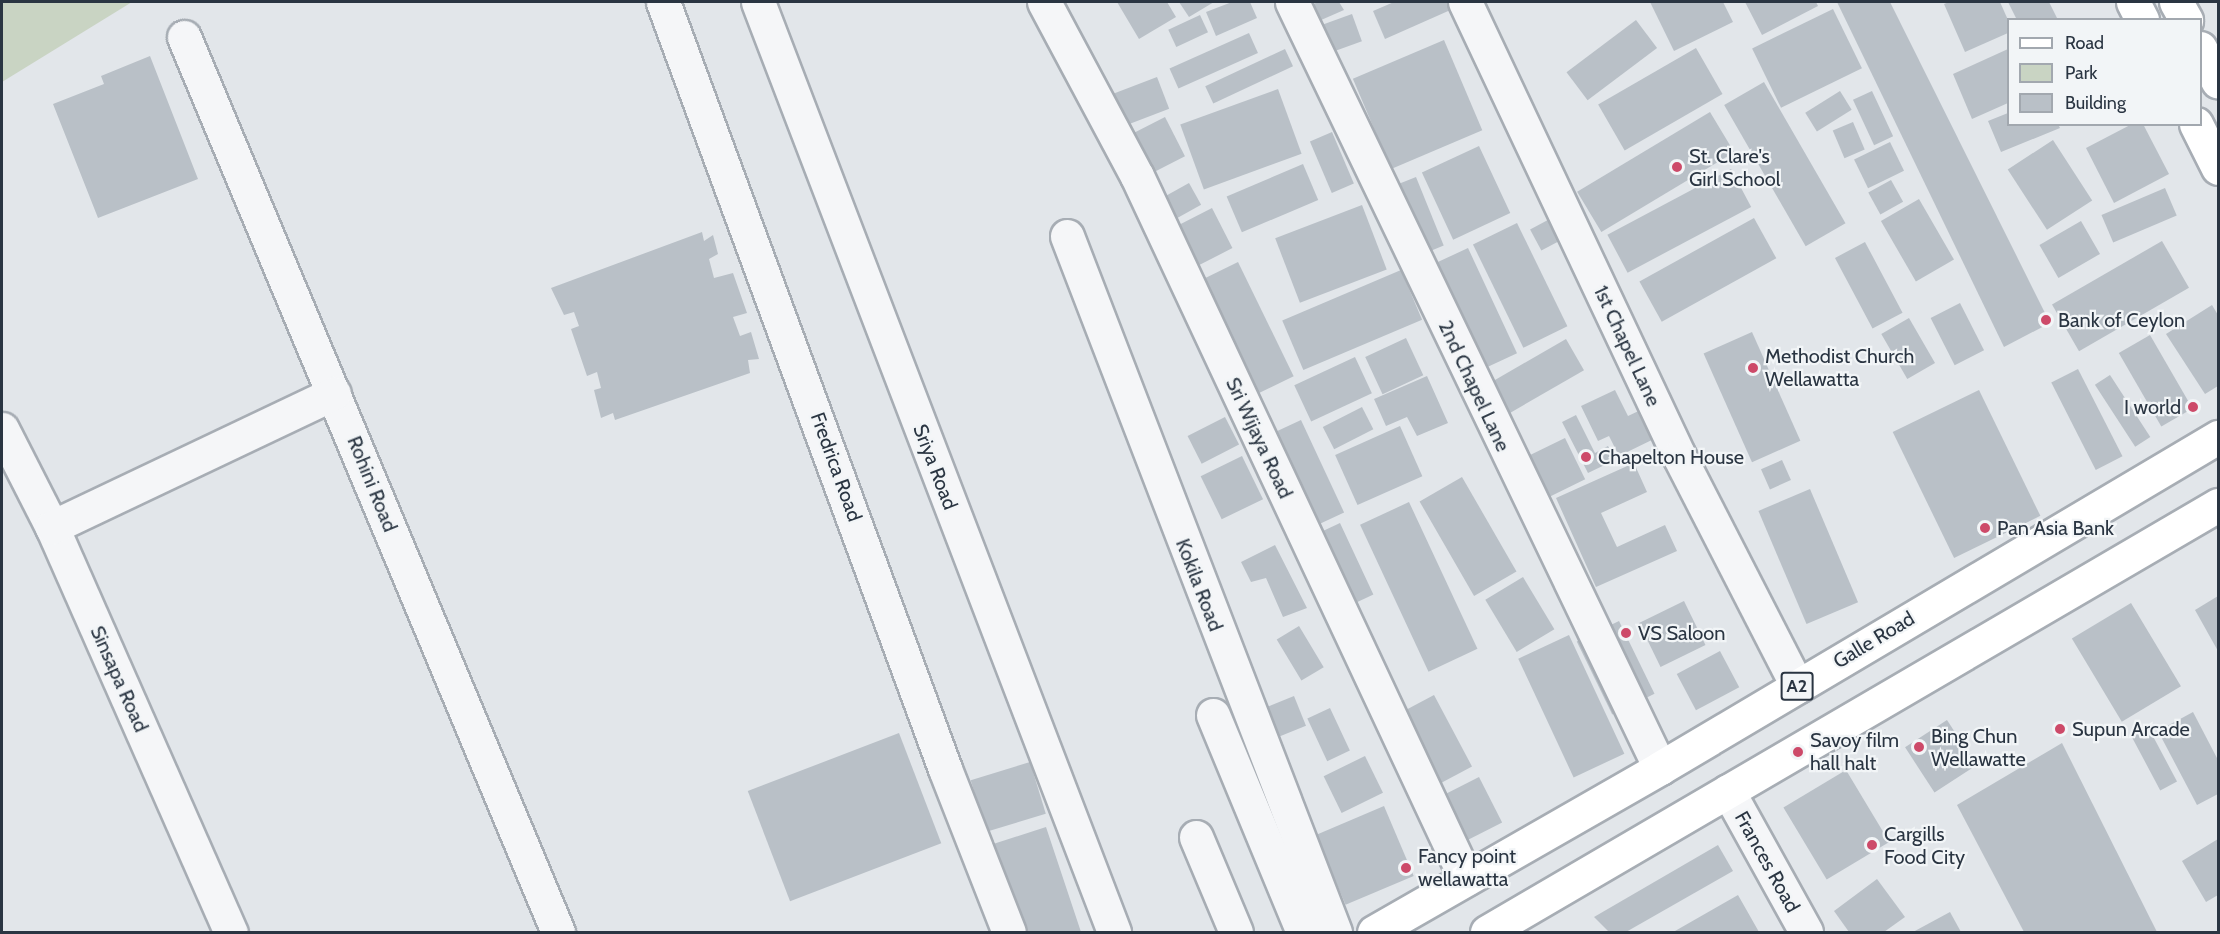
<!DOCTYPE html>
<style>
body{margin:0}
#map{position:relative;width:2220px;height:934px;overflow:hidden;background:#e2e6ea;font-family:Cabin,sans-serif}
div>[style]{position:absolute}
.green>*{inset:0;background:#c9d4c3}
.building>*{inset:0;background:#b9c0c7;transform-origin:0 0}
.roads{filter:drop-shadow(2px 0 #a7adb4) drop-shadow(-2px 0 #a7adb4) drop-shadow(0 2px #a7adb4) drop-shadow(0 -2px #a7adb4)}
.street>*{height:33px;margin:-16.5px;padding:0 16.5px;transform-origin:16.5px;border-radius:16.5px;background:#f5f6f8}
.primary>*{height:33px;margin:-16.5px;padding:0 16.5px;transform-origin:16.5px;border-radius:16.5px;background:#fff}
.highway>*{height:33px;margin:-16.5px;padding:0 16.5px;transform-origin:16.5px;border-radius:16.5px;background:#fff}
.dots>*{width:16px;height:16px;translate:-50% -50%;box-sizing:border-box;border:3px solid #f2f5f7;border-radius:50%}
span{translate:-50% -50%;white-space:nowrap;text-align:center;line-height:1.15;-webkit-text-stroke:4.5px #f2f5f7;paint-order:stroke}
.shield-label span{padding:2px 4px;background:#f2f5f7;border:2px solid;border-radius:4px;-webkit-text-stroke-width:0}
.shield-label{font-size:18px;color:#2a3542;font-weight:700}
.poi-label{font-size:20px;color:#2a3542}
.left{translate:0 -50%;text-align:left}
.right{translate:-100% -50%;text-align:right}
.street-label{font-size:20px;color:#2a3542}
.frame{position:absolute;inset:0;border:3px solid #2a3542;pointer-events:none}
.legend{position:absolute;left:2007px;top:18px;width:195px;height:108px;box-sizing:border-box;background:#f2f5f7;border:2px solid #a2a8af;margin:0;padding:8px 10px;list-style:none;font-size:18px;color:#2a3542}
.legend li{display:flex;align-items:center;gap:12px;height:30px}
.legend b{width:30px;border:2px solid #a2a8af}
</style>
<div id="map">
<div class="green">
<div style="clip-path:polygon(2px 2px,132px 2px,2px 82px)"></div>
</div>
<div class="building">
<div style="clip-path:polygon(1117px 2px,1167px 2px,1176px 17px,1139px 39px)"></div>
<div style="clip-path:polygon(1179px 2px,1214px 2px,1189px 17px)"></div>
<div style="clip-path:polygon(1232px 2px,1250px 2px,1257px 18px,1216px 36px,1206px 12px)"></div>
<div style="clip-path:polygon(1318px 2px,1339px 2px,1344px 10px,1312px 24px,1305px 8px)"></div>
<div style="clip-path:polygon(1394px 2px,1452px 2px,1455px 8px,1385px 39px,1373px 11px)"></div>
<div style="clip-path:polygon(1650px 2px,1723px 2px,1733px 22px,1674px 51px)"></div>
<div style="clip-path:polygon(1745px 2px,1816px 2px,1818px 6px,1762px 35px)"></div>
<div style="clip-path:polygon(1837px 2px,1890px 2px,2050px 323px,2004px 347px)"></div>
<div style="clip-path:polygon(1949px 2px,2000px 2px,2008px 20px,2008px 33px,1965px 52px,1944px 4px)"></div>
<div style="clip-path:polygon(2008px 2px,2049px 2px,2058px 20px,2017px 20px)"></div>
<div style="left:1833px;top:9px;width:66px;height:90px;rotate:64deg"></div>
<div style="left:1352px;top:14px;width:29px;height:39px;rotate:70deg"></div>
<div style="left:1200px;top:15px;width:19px;height:35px;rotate:65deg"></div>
<div style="left:1636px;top:20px;width:35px;height:87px;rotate:53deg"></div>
<div style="left:1249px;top:33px;width:22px;height:87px;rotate:66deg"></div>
<div style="left:1444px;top:40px;width:98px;height:99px;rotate:67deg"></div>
<div style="left:1696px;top:48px;width:53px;height:113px;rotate:60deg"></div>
<div style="left:1285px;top:49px;width:19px;height:88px;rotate:65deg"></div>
<div style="clip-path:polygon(2008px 49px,2008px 103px,1972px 119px,1953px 74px)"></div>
<div style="clip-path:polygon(150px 56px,198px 179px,98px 218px,53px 104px,104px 84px,101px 76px)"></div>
<div style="left:1157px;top:77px;width:34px;height:49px;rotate:69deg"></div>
<div style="left:1764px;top:82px;width:163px;height:46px;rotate:60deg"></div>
<div style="left:1278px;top:89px;width:69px;height:104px;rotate:70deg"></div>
<div style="left:1840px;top:91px;width:22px;height:41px;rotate:58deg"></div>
<div style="left:1872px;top:91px;width:50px;height:21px;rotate:65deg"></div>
<div style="left:1710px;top:112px;width:47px;height:155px;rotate:59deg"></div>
<div style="clip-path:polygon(2008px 113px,2008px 124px,2058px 124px,2060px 128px,2001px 152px,1988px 121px)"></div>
<div style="left:1165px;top:117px;width:44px;height:39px;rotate:63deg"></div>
<div style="left:1853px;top:122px;width:30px;height:22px;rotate:67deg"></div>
<div style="clip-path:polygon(2132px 124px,2143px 124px,2169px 174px,2114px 203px,2086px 148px)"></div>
<div style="left:1332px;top:132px;width:56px;height:24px;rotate:67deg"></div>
<div style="left:2053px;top:140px;width:72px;height:54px;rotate:57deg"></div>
<div style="left:1890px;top:142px;width:32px;height:40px;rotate:64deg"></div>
<div style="left:1479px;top:146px;width:74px;height:63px;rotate:65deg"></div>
<div style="left:1303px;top:164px;width:39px;height:83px;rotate:67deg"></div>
<div style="left:1731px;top:169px;width:43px;height:140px;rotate:62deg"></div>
<div style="left:1416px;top:177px;width:74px;height:25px;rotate:68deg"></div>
<div style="left:1891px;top:180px;width:25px;height:26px;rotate:61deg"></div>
<div style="left:1189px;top:183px;width:25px;height:56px;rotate:61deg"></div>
<div style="left:2165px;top:188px;width:30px;height:69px;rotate:67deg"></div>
<div style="left:1919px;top:199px;width:70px;height:44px;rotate:60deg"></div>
<div style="left:1362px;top:205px;width:69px;height:93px;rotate:69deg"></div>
<div style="left:1576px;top:205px;width:24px;height:52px;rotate:62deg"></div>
<div style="left:1212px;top:208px;width:45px;height:46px;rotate:63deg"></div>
<div style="left:1754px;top:218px;width:46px;height:131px;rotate:61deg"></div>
<div style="left:2081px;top:221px;width:38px;height:48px;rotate:60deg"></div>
<div style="left:1517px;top:223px;width:115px;height:49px;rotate:64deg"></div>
<div style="clip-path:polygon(702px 232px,704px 241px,713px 235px,718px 254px,709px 259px,714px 278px,733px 273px,747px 313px,733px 317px,740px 336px,751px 332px,759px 359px,748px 360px,750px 373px,615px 420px,613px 413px,601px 418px,594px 390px,601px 388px,597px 372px,587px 376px,571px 329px,579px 326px,574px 312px,564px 315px,551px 288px)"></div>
<div style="left:2162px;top:241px;width:54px;height:127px;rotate:60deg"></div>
<div style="left:1865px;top:242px;width:80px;height:34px;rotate:62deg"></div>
<div style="left:1468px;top:248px;width:116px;height:41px;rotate:65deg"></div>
<div style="left:1238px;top:262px;width:127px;height:42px;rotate:64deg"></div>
<div style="left:1401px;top:270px;width:54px;height:129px;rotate:67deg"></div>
<div style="left:1960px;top:303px;width:53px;height:33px;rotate:63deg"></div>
<div style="clip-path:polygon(2212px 305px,2218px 315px,2218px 386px,2205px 394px,2166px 334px)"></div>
<div style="left:1909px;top:318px;width:52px;height:32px;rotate:60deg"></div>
<div style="left:1752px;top:332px;width:119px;height:53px;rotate:66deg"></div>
<div style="left:2150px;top:335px;width:85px;height:36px;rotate:60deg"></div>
<div style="left:1406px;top:338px;width:41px;height:45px;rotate:65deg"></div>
<div style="left:1566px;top:339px;width:36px;height:89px;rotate:60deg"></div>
<div style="left:1355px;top:357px;width:40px;height:67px;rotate:65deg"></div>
<div style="left:2078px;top:369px;width:98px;height:30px;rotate:63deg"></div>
<div style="left:2110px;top:375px;width:74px;height:18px;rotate:57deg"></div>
<div style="clip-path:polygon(1427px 376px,1448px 423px,1417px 436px,1407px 417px,1386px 426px,1374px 399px)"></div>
<div style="clip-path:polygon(1615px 390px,1628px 416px,1647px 407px,1660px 436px,1619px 456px,1609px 436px,1598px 441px,1581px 406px)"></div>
<div style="left:1979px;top:390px;width:140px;height:96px;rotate:64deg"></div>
<div style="left:1362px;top:407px;width:25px;height:44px;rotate:63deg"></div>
<div style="clip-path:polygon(1576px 415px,1595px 453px,1608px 446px,1615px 460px,1588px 473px,1562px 422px)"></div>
<div style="left:1225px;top:417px;width:31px;height:42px;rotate:63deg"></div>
<div style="left:1301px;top:420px;width:102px;height:32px;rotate:65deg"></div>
<div style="left:1400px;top:426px;width:55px;height:71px;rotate:66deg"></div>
<div style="left:1565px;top:438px;width:46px;height:52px;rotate:64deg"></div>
<div style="left:1242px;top:456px;width:48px;height:46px;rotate:64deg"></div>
<div style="left:1782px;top:460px;width:22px;height:23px;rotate:66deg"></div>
<div style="clip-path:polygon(1634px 463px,1647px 492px,1601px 513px,1617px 547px,1665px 525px,1677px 551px,1596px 587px,1556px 498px)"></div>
<div style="left:1462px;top:477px;width:109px;height:49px;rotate:60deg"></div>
<div style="left:1810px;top:489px;width:123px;height:56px;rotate:67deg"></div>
<div style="left:1409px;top:502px;width:162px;height:54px;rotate:65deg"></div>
<div style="left:1340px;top:523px;width:79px;height:30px;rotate:65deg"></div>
<div style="clip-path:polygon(1275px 545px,1307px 608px,1283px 617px,1266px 578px,1251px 582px,1241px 562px)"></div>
<div style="left:1523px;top:577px;width:61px;height:44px;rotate:59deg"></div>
<div style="clip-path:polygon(2218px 596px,2218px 651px,2195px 610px)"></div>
<div style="left:1684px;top:601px;width:49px;height:50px;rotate:64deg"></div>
<div style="left:2131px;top:603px;width:97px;height:69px;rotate:59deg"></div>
<div style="left:1619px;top:621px;width:81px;height:47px;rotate:64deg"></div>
<div style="left:1299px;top:626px;width:48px;height:26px;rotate:59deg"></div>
<div style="left:1569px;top:635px;width:131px;height:56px;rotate:65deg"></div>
<div style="left:1720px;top:651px;width:41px;height:49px;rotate:62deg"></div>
<div style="left:1434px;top:695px;width:81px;height:41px;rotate:62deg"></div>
<div style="left:1294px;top:696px;width:32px;height:32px;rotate:68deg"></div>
<div style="left:1330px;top:708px;width:47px;height:25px;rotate:65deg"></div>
<div style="clip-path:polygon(2193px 712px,2218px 760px,2218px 794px,2197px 805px,2158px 731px)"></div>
<div style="left:1947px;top:720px;width:54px;height:50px;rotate:57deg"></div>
<div style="left:2147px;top:725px;width:64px;height:19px;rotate:62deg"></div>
<div style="left:899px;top:733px;width:118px;height:162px;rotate:69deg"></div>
<div style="clip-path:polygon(2062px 743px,2157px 932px,2024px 932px,1957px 805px)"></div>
<div style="left:1365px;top:756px;width:41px;height:46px;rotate:64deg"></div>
<div style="left:1030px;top:762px;width:54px;height:62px;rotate:73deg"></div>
<div style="left:1846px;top:770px;width:84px;height:73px;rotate:59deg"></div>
<div style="left:1479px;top:777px;width:51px;height:42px;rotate:63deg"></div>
<div style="left:1384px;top:806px;width:76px;height:74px;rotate:67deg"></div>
<div style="clip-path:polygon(1046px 827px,1081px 932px,1016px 932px,987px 846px)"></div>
<div style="clip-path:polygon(2218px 839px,2218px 895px,2206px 902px,2182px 861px)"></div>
<div style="clip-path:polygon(1718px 845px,1733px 871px,1626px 932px,1609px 932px,1594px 917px)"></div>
<div style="clip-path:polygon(1877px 879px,1905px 917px,1884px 932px,1849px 932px,1834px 911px)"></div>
<div style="clip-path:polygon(1738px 895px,1759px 932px,1671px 932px,1675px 931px)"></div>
<div style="clip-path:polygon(1950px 912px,1961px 932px,1913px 932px)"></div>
</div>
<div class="roads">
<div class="street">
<div style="left:663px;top:2px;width:817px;rotate:69.81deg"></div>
<div style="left:945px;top:769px;width:175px;rotate:68.6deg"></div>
<div style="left:758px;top:2px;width:996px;rotate:69.05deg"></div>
<div style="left:1044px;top:2px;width:197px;rotate:61.9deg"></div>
<div style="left:1137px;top:176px;width:776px;rotate:64.92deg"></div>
<div style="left:1292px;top:2px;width:850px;rotate:64.34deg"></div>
<div style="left:1465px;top:2px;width:502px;rotate:64.76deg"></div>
<div style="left:1679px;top:456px;width:259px;rotate:62.8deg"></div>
<div style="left:184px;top:37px;width:970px;rotate:67.32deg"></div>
<div style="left:1067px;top:236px;width:746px;rotate:68.94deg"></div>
<div style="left:2px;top:429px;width:110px;rotate:63deg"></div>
<div style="left:52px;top:527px;width:443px;rotate:66.2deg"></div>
<div style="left:52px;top:527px;width:312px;rotate:-25.4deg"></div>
<div style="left:1213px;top:715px;width:235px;rotate:67.5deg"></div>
<div style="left:1728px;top:791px;width:161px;rotate:61deg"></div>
<div style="left:1196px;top:837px;width:103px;rotate:67.2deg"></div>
</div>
<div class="primary">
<div style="left:2133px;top:2px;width:20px;rotate:63deg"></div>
<div style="left:2176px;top:2px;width:21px;rotate:61deg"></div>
<div style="left:2200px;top:48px;width:38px;rotate:62deg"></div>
<div style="left:2196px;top:124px;width:49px;rotate:63.4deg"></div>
</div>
<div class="highway">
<div style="left:1374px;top:932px;width:330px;rotate:-29.8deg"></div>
<div style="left:1660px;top:768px;width:649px;rotate:-30.68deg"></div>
<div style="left:1487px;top:932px;width:847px;rotate:-30.29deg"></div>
</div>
</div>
<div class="dots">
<div style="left:1677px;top:167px;background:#cd4a69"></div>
<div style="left:2046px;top:320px;background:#cd4a69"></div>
<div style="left:1753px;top:368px;background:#cd4a69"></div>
<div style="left:2193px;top:407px;background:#cd4a69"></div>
<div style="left:1586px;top:457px;background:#cd4a69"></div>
<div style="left:1985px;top:528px;background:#cd4a69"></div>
<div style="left:1626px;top:633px;background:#cd4a69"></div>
<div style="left:2060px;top:729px;background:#cd4a69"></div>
<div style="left:1919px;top:747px;background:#cd4a69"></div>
<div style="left:1798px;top:752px;background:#cd4a69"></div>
<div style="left:1872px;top:845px;background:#cd4a69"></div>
<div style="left:1406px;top:868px;background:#cd4a69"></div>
</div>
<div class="shield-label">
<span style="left:1797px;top:686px">A2</span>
</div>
<div class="poi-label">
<span class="left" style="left:1689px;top:168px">St. Clare's<br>Girl School</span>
<span class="left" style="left:2058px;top:320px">Bank of Ceylon</span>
<span class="left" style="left:1765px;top:368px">Methodist Church<br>Wellawatta</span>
<span class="right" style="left:2181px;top:407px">I world</span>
<span class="left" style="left:1598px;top:457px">Chapelton House</span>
<span class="left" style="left:1997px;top:528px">Pan Asia Bank</span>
<span class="left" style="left:1638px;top:633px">VS Saloon</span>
<span class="left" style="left:2072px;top:729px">Supun Arcade</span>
<span class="left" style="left:1931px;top:748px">Bing Chun<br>Wellawatte</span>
<span class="left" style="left:1810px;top:752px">Savoy film<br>hall halt</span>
<span class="left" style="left:1884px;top:846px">Cargills<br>Food City</span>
<span class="left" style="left:1418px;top:868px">Fancy point<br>wellawatta</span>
</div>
<div class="street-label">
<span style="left:1627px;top:346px;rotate:65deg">1st Chapel Lane</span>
<span style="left:1474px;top:386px;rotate:65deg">2nd Chapel Lane</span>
<span style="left:1259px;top:438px;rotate:65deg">Sri Wijaya Road</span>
<span style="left:836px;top:467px;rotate:70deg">Fredrica Road</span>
<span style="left:935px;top:467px;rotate:69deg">Sriya Road</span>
<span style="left:372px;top:484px;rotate:68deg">Rohini Road</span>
<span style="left:1199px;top:585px;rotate:69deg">Kokila Road</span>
<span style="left:1874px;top:640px;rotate:-31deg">Galle Road</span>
<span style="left:119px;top:679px;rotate:66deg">Sinsapa Road</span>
<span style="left:1767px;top:862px;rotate:61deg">Frances Road</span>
</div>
<div class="frame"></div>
<ul class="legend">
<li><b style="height:8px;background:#fff"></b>Road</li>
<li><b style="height:16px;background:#c9d4c3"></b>Park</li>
<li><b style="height:16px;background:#b9c0c7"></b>Building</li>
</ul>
</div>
